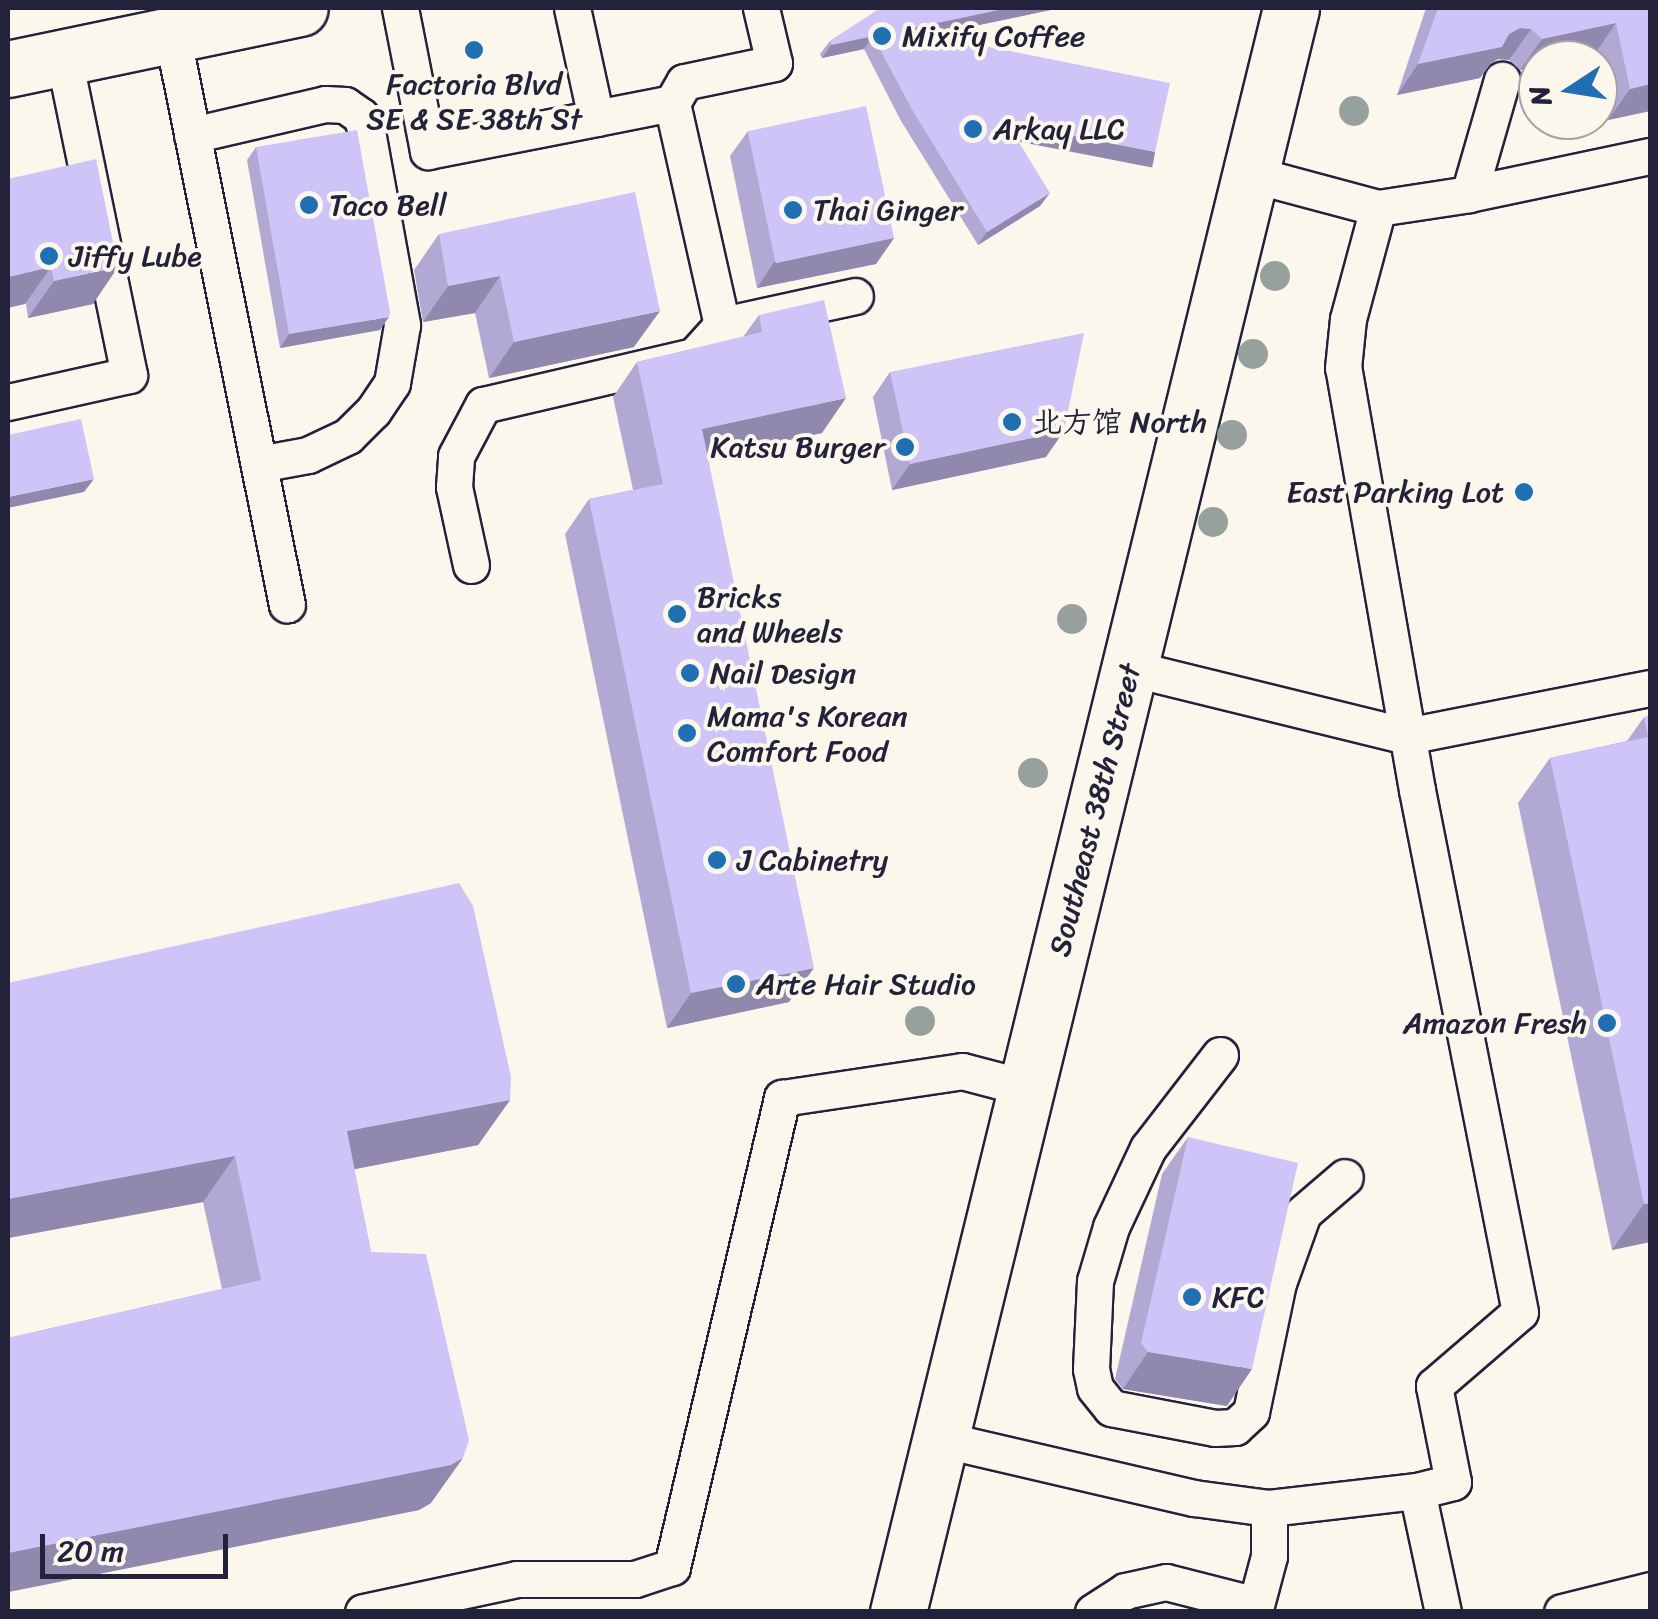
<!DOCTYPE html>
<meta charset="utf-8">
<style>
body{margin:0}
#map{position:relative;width:1658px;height:1619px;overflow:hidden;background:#fbf7ec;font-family:Sriracha,"LXGW WenKai TC",sans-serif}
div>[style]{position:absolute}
.roads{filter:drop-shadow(2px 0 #22223b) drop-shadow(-2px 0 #22223b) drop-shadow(0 2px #22223b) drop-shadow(0 -2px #22223b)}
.service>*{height:35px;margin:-17.5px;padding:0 17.5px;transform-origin:17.5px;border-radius:17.5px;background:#fbf7ec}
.tertiary>*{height:55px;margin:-27.5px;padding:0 27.5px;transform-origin:27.5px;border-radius:27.5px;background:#fbf7ec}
.secondary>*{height:55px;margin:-27.5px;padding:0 27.5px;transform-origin:27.5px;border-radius:27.5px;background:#fbf7ec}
.trees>*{width:30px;height:30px;margin:-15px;border-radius:50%;background:#96a19d}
.wall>*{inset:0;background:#b1a9d4}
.shaded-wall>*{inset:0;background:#9089ad;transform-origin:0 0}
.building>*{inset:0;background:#cec4f7;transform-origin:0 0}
.dots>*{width:28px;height:28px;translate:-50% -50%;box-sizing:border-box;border:5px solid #fbf7ec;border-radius:50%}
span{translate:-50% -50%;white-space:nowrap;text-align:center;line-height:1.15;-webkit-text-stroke:8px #fbf7ec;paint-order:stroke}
.poi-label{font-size:30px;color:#22223b}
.left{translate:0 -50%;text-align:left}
.right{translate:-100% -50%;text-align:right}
.street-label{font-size:30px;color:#22223b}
.frame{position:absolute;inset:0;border:10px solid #22223b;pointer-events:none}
.north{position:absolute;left:1518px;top:40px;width:100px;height:100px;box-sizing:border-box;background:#fbf7ec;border:2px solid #a4a2a5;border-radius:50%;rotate:258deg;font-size:28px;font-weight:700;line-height:40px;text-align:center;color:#22223b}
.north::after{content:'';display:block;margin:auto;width:35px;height:45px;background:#1f6fb2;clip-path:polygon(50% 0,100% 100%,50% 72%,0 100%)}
.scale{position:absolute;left:40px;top:1534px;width:188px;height:45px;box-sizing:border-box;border:5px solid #22223b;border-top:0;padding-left:12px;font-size:30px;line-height:35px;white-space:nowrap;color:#22223b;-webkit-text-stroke:8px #fbf7ec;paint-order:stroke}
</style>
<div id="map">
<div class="roads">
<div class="service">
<div style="left:400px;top:8px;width:146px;rotate:78.9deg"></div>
<div style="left:428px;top:151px;width:171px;rotate:-11.1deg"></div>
<div style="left:596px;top:118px;width:113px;rotate:-102.3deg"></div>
<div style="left:172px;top:34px;width:582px;rotate:78.61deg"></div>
<div style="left:596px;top:118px;width:77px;rotate:-11.2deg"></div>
<div style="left:192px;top:135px;width:137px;rotate:-13.1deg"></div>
<div style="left:325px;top:104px;width:20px;rotate:3deg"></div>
<div style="left:345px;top:105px;width:19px;rotate:35deg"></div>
<div style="left:361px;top:116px;width:22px;rotate:72deg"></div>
<div style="left:368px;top:137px;width:191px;rotate:79.7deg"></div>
<div style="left:402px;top:325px;width:59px;rotate:99.8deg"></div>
<div style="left:392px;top:383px;width:34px;rotate:124deg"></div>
<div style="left:373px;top:411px;width:35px;rotate:135deg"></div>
<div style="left:348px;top:436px;width:44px;rotate:154.6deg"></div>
<div style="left:308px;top:455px;width:50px;rotate:169.6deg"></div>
<div style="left:1251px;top:174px;width:131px;rotate:15deg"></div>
<div style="left:1378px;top:208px;width:92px;rotate:-8.7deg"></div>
<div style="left:1469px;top:194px;width:185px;rotate:-11.9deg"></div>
<div style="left:1469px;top:194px;width:119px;rotate:-73.9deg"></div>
<div style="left:722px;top:325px;width:228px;rotate:-102.7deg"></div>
<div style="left:672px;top:103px;width:24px;rotate:-60deg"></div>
<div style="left:684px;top:82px;width:92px;rotate:-11.9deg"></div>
<div style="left:774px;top:63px;width:57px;rotate:-103.3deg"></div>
<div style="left:8px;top:402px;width:124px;rotate:-12.6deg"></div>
<div style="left:129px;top:375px;width:325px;rotate:-101.6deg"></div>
<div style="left:471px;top:565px;width:80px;rotate:-102.3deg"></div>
<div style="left:454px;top:487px;width:31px;rotate:-86deg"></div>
<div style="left:456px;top:456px;width:58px;rotate:-62.1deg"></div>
<div style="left:483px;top:405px;width:217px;rotate:-13.1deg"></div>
<div style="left:694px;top:356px;width:42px;rotate:-47.9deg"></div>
<div style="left:722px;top:325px;width:136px;rotate:-12.3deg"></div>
<div style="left:1130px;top:668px;width:285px;rotate:13.8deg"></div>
<div style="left:1407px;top:736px;width:248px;rotate:-11.2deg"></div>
<div style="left:1220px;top:1055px;width:118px;rotate:127.7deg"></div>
<div style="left:1148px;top:1148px;width:87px;rotate:115.1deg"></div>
<div style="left:1111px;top:1227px;width:56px;rotate:106.5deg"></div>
<div style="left:1095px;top:1281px;width:88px;rotate:92.6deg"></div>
<div style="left:1091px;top:1369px;width:19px;rotate:78deg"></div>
<div style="left:1095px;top:1388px;width:26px;rotate:51deg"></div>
<div style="left:1111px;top:1408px;width:106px;rotate:10.9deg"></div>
<div style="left:1215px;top:1428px;width:20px;rotate:-3deg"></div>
<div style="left:1235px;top:1427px;width:22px;rotate:-43deg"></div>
<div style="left:1251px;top:1412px;width:132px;rotate:-78.2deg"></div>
<div style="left:1278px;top:1283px;width:74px;rotate:-70.3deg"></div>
<div style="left:1303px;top:1213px;width:55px;rotate:-40.6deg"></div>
<div style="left:940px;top:1439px;width:261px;rotate:13.1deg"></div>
<div style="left:1194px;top:1498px;width:76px;rotate:7.6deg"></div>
<div style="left:1269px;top:1508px;width:149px;rotate:-6.6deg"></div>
<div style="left:1417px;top:1491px;width:37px;rotate:-14deg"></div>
<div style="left:1453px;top:1482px;width:98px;rotate:-101.2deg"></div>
<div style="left:1434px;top:1386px;width:113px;rotate:-40.7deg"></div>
<div style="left:1520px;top:1312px;width:532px;rotate:-101.16deg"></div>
<div style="left:1417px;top:790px;width:428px;rotate:-99.9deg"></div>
<div style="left:1343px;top:368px;width:49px;rotate:-84.2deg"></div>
<div style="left:1348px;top:319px;width:115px;rotate:-74.9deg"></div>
<div style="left:1417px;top:1491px;width:124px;rotate:77.9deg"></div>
<div style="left:363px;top:1612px;width:157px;rotate:-12.1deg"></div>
<div style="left:517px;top:1579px;width:118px"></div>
<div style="left:635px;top:1579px;width:39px;rotate:-18deg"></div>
<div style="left:672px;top:1567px;width:482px;rotate:-76.8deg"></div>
<div style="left:782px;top:1098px;width:182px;rotate:-8.5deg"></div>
<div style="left:962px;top:1071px;width:63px;rotate:14.7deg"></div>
<div style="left:1093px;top:1612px;width:38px;rotate:-33deg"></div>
<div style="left:1125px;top:1591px;width:42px;rotate:-12.4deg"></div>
<div style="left:1166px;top:1582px;width:93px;rotate:14.3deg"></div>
<div style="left:1256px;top:1605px;width:51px;rotate:-75.1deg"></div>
<div style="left:1269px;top:1556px;width:48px;rotate:-90deg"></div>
<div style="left:1562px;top:1612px;width:91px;rotate:-14deg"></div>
</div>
<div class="tertiary">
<div style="left:898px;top:1612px;width:1651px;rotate:-76.23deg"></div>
</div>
<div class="secondary">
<div style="left:8px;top:69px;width:298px;rotate:-11.8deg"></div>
</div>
</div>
<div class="trees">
<div style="left:1354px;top:111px"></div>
<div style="left:1275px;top:276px"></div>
<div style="left:1253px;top:354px"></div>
<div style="left:1232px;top:435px"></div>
<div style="left:1213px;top:522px"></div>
<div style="left:1072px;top:619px"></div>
<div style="left:1033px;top:773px"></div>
<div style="left:920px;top:1021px"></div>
</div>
<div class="wall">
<div style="clip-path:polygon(881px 8px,1060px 8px,931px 35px,1146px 166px,1017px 140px,1040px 206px,978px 245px,901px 121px,864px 49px,822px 58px,820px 54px,830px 41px)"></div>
<div style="clip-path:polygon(1426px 8px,1650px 8px,1650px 111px,1608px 120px,1598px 72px,1598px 60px,1596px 60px,1594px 55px,1568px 60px,1538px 60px,1538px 66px,1520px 70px,1509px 60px,1498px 59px,1491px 63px,1480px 78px,1397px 95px)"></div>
<div style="clip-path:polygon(748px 131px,894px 238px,876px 264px,757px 288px,730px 156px)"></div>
<div style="clip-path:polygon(256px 147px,380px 330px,280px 348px,247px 160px)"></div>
<div style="clip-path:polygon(8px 179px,93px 304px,28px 318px)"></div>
<div style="clip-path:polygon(439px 234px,634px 347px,489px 378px,475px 313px,423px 322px,414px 270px)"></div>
<div style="clip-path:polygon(759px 315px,822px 433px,708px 457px,789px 1002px,667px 1028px,565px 534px,589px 499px,633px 490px,613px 397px,637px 362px,743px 337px)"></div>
<div style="clip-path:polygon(890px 372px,1046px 457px,892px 490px,873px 397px)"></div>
<div style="clip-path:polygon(1650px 716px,1650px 1242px,1612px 1250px,1518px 803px,1550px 758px,1627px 741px,1644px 717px)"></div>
<div style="clip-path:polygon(8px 983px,510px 1100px,478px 1145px,354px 1169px,371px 1252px,431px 1503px,419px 1510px,8px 1592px,8px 1338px,222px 1289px,203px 1202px,8px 1238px)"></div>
<div style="clip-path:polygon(1188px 1137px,1227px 1406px,1123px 1389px,1115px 1379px,1162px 1174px)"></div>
</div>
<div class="shaded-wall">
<div style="clip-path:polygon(1008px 8px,1060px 8px,894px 43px,904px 30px)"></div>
<div style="clip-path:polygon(1616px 23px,1594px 55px,1568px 60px,1538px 60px,1538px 66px,1520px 70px,1542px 39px)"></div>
<div style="clip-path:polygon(1520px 28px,1531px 29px,1509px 60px,1498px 59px,1491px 63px,1480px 78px,1397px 95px,1418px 64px,1509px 34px)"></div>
<div style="clip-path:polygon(873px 36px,864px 49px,822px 58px,831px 45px)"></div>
<div style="clip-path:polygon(1650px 84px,1650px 111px,1608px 120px,1630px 89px)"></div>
<div style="left:1007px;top:123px;width:151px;height:16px;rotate:11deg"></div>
<div style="clip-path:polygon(1050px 193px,1040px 206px,978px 245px,987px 232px)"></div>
<div style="clip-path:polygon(894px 238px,876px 264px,757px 288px,774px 262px)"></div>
<div style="clip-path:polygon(51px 267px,25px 304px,8px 308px,8px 277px)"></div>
<div style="clip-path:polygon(118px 267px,93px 304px,28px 318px,54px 281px)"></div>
<div style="clip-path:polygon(500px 276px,475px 313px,423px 322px,448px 286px)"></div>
<div style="clip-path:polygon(660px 311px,634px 347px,489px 378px,514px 342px)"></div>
<div style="clip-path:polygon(389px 317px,380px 330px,280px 348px,289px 334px)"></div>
<div style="clip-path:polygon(846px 398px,822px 433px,678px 463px,702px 429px)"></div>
<div style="clip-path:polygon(1064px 431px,1046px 457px,892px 490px,910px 464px)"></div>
<div style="clip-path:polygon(94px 479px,84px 492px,8px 508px,8px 497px)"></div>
<div style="clip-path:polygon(814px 968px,789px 1002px,667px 1028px,691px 993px)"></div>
<div style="clip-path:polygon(510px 1100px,478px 1145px,315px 1177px,347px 1131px)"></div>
<div style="clip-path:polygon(235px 1156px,203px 1202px,8px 1238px,8px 1199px)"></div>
<div style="clip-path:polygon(1650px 1203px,1650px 1242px,1612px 1250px,1644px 1204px)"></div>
<div style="clip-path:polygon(1148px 1352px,1252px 1369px,1227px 1406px,1123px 1389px)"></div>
<div style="clip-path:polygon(463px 1458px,431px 1503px,419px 1510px,8px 1592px,8px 1553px)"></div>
</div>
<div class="building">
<div style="clip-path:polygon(881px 8px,1008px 8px,904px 30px,1170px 83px,1155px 152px,1007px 123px,1050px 193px,987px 232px,911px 108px,873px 36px,831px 45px,830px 41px)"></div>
<div style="clip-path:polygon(1438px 8px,1650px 8px,1650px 84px,1630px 89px,1616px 23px,1542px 39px,1531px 29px,1520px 28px,1509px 34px,1502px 47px,1418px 64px)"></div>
<div style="left:866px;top:106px;width:135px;height:121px;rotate:78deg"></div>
<div style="clip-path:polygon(357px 130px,390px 312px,389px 317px,289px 334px,256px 147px)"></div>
<div style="clip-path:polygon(96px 159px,118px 267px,54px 281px,51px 267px,8px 277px,8px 179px)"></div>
<div style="clip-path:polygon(635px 192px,660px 311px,514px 342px,500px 276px,448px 286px,439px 234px)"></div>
<div style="clip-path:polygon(824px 300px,846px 398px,702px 429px,814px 968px,691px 993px,589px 499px,663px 484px,637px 362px,762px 332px,759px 315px)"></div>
<div style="clip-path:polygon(1084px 333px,1064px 431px,910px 464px,890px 372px)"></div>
<div style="clip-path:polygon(81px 419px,94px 479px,8px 497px,8px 435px)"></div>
<div style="clip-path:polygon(1650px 716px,1650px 1203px,1644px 1204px,1550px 758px,1648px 737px,1644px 717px)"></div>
<div style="clip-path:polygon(459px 883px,473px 906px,511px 1077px,510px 1100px,347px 1131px,371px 1252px,426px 1254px,469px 1440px,463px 1458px,451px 1465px,8px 1553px,8px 1338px,261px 1280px,235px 1156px,8px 1199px,8px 983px)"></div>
<div style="clip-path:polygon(1188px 1137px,1298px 1163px,1252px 1369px,1148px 1352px,1141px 1343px)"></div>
</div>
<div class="dots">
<div style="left:882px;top:36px;background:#1f6fb2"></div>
<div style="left:474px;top:50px;background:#1f6fb2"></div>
<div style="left:973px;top:129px;background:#1f6fb2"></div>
<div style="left:309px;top:205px;background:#1f6fb2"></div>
<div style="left:793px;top:210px;background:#1f6fb2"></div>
<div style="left:49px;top:256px;background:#1f6fb2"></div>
<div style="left:1012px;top:422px;background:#1f6fb2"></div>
<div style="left:905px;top:447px;background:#1f6fb2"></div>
<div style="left:1524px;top:492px;background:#1f6fb2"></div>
<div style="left:677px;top:614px;background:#1f6fb2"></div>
<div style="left:690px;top:673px;background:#1f6fb2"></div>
<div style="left:687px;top:733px;background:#1f6fb2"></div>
<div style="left:717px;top:860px;background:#1f6fb2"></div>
<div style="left:736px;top:984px;background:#1f6fb2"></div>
<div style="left:1607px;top:1023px;background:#1f6fb2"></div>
<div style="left:1192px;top:1297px;background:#1f6fb2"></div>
</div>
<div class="poi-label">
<span class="left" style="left:902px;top:36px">Mixify Coffee</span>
<span style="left:474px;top:101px">Factoria Blvd<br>SE &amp; SE 38th St</span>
<span class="left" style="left:993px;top:129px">Arkay LLC</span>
<span class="left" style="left:329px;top:205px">Taco Bell</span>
<span class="left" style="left:813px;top:210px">Thai Ginger</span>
<span class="left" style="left:69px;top:256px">Jiffy Lube</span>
<span class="left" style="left:1032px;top:422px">北方馆 North</span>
<span class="right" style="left:885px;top:447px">Katsu Burger</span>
<span class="right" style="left:1504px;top:492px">East Parking Lot</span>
<span class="left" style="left:697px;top:614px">Bricks<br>and Wheels</span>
<span class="left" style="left:710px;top:673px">Nail Design</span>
<span class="left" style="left:707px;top:733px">Mama's Korean<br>Comfort Food</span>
<span class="left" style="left:737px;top:860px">J Cabinetry</span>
<span class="left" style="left:756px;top:984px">Arte Hair Studio</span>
<span class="right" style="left:1587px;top:1023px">Amazon Fresh</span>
<span class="left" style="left:1212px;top:1297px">KFC</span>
</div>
<div class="street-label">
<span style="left:1095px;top:810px;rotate:-76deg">Southeast 38th Street</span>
</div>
<div class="frame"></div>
<div class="north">N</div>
<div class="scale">20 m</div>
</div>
